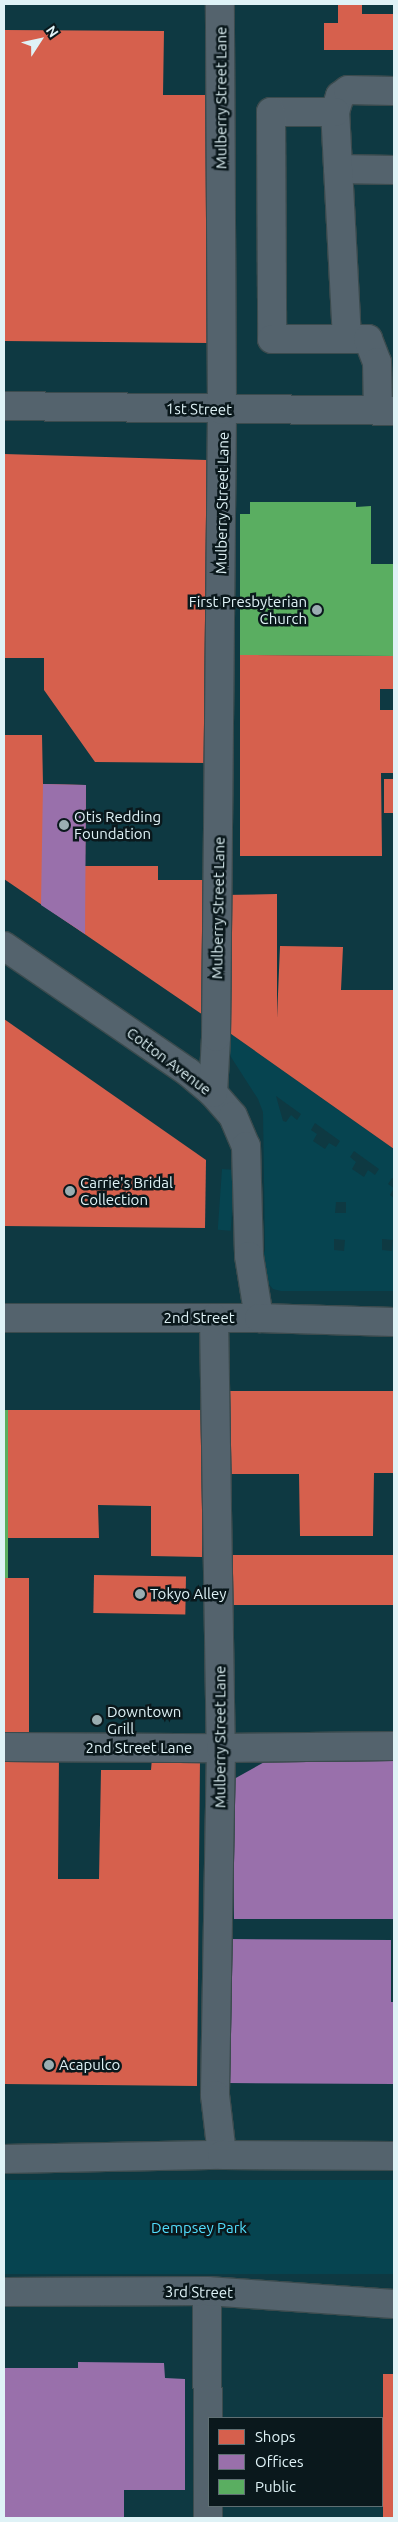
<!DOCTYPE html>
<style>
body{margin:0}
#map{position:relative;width:398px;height:2522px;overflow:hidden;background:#1a2d30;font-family:Ubuntu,sans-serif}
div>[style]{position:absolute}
.built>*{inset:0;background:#0e3942}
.green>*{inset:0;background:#064450;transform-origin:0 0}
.shops>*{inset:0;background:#d6604d;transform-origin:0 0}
.offices>*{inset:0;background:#9970ab}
.public>*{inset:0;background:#5aae61;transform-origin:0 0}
.roads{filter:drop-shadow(1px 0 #3b4b4e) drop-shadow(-1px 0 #3b4b4e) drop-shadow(0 1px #3b4b4e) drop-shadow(0 -1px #3b4b4e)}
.minor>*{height:28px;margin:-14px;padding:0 14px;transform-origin:14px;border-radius:14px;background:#54636d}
.dots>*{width:14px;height:14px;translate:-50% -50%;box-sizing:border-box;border:2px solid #0a181c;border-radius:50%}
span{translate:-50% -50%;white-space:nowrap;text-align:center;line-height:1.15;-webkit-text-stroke:5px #0a181c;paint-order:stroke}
.street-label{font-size:15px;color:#dff2f6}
.poi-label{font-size:15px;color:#dff2f6}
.right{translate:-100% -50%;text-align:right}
.left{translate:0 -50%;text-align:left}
.park-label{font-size:15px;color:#53dffe}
.frame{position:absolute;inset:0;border:5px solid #dff2f6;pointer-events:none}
.legend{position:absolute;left:208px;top:2417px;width:175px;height:90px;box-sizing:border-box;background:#0a181c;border:1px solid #5f6f73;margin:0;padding:6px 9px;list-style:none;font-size:15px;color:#dff2f6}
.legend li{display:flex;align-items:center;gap:10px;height:25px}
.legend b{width:25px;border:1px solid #5f6f73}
.north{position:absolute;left:15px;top:15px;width:50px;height:50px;-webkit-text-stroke:4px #0a181c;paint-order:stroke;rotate:55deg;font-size:14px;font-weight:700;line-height:20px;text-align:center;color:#dff2f6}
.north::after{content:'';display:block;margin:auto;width:18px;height:22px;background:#dff2f6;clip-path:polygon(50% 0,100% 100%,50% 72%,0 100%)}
</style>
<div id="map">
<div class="built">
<div style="clip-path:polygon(evenodd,4px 4px,394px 4px,394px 2518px,4px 2518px,4px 4px,209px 2418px,382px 2418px,382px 2506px,209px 2506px,209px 2418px)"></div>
</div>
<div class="green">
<div style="clip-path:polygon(evenodd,224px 1029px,394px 1149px,394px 1179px,392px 1178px,388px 1184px,394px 1188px,390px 1195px,394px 1198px,394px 1291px,281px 1291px,273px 1289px,266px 1281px,262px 1259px,265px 1250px,263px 1112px,258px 1099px,231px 1057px,224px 1029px,276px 1096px,301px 1114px,297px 1120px,291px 1115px,286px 1122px,283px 1121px,276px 1096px,224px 1029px,315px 1123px,340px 1141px,336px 1147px,329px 1143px,325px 1149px,313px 1141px,317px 1134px,311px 1130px,315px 1123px,224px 1029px,354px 1151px,379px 1169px,375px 1175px,368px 1170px,364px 1177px,352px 1169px,356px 1162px,350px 1157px,354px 1151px,224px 1029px,336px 1202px,346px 1202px,346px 1213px,335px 1213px,336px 1202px,224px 1029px,334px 1239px,345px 1240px,344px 1251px,334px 1250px,334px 1239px,224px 1029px,382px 1239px,393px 1240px,392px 1251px,382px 1250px,382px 1239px)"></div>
<div style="left:222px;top:1169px;width:13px;height:61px;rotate:4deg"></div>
<div style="left:4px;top:2180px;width:390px;height:94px"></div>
</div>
<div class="shops">
<div style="clip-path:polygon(338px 4px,362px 4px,362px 14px,394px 14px,394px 50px,324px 50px,324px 23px,338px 23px)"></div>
<div style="clip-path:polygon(4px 30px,164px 31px,163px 95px,210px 95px,209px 343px,4px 341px)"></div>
<div style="clip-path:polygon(4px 454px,207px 460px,207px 763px,95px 762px,44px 690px,44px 658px,4px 658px)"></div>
<div style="clip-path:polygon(240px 655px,393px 656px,393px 689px,380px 689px,380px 710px,394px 710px,394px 773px,381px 773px,382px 856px,240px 856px)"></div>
<div style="clip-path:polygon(4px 735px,42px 735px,43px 784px,86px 785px,85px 866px,158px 866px,158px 880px,205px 880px,206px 1017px,4px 879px)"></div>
<div style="left:384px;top:779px;width:10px;height:34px"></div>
<div style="clip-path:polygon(277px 894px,277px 1018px,280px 946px,343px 947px,341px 990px,394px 990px,394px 1149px,224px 1029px,223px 895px)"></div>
<div style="clip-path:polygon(4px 1019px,206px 1160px,205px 1228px,4px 1226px)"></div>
<div style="clip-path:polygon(223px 1391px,394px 1391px,394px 1473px,374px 1473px,373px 1536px,300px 1536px,299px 1474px,223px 1474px)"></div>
<div style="clip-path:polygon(8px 1410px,203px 1410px,202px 1557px,151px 1556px,151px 1506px,98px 1505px,99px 1538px,8px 1538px)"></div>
<div style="left:222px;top:1555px;width:172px;height:50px"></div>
<div style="left:94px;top:1575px;width:92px;height:38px;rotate:1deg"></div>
<div style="left:4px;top:1578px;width:25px;height:161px"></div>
<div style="clip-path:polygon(4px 1757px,59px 1757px,58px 1879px,99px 1879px,101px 1770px,151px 1770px,152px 1758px,200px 1759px,197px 2086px,4px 2084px)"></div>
<div style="left:383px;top:2374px;width:11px;height:144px"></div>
</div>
<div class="offices">
<div style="clip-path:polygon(43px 784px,86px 785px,85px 934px,41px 905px)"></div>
<div style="clip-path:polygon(277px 1755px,394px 1755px,394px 1919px,234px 1919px,234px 1779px)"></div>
<div style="clip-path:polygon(229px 1939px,391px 1940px,391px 2002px,394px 2002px,394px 2084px,228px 2083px)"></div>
<div style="clip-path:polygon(78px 2362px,164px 2363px,165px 2378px,185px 2379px,185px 2490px,124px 2490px,124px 2518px,4px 2518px,4px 2368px,78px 2368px)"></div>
</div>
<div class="public">
<div style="clip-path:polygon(250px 502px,356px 502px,356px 507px,371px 506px,371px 564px,394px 564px,394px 656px,240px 655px,240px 514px,250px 514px)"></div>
<div style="left:4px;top:1410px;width:4px;height:168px"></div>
</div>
<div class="roads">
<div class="minor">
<div style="left:335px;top:112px;width:17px;rotate:-73deg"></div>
<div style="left:340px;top:96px;width:10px;rotate:-37deg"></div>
<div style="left:348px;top:90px;width:46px;rotate:1.2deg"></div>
<div style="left:338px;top:169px;width:56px;rotate:1deg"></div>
<div style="left:347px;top:339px;width:227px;rotate:-93deg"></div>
<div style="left:335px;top:112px;width:64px;rotate:180deg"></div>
<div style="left:271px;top:112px;width:227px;rotate:89.7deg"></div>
<div style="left:272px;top:339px;width:96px"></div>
<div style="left:368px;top:339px;width:25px;rotate:69deg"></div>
<div style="left:377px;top:362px;width:49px;rotate:88.8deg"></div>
<div style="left:4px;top:406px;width:390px;rotate:0.7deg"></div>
<div style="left:4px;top:946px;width:223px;rotate:34.4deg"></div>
<div style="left:188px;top:1072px;width:33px;rotate:40deg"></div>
<div style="left:213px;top:1093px;width:30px;rotate:49deg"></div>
<div style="left:233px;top:1116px;width:33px;rotate:67deg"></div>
<div style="left:246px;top:1146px;width:110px;rotate:88.4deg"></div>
<div style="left:249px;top:1256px;width:63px;rotate:80.8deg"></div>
<div style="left:213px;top:1093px;width:56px;rotate:-86.9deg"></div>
<div style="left:216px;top:1037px;width:627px;rotate:-89.45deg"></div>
<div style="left:222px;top:410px;width:406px;rotate:-90.3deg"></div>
<div style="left:4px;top:1318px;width:255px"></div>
<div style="left:259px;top:1318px;width:135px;rotate:1.7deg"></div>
<div style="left:214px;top:1318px;width:430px;rotate:89.1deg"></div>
<div style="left:221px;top:1748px;width:347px;rotate:91deg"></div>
<div style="left:215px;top:2095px;width:60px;rotate:83.3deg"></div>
<div style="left:4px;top:1747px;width:217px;rotate:0.3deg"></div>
<div style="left:221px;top:1748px;width:173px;rotate:-0.7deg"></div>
<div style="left:4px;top:2159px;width:218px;rotate:-1.1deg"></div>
<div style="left:222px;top:2155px;width:172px;rotate:0.3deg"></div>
<div style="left:207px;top:2291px;width:227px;rotate:89.7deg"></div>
<div style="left:4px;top:2292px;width:203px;rotate:-0.3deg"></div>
<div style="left:207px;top:2291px;width:187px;rotate:4deg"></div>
</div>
</div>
<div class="dots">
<div style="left:317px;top:610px;background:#9aadb1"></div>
<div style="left:64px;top:825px;background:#9aadb1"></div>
<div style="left:70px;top:1191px;background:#9aadb1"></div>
<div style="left:140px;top:1594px;background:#9aadb1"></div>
<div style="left:97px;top:1720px;background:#9aadb1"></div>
<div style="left:49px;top:2065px;background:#9aadb1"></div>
</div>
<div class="street-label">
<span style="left:221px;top:98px;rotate:-90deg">Mulberry Street Lane</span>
<span style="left:199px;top:409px;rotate:1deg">1st Street</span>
<span style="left:222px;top:503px;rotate:-89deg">Mulberry Street Lane</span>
<span style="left:218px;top:908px;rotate:-89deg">Mulberry Street Lane</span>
<span style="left:169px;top:1061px;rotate:37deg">Cotton Avenue</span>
<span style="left:199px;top:1318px">2nd Street</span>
<span style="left:220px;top:1737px;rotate:-90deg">Mulberry Street Lane</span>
<span style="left:139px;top:1748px">2nd Street Lane</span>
<span style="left:199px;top:2292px;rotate:1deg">3rd Street</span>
</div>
<div class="poi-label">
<span class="right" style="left:307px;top:610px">First Presbyterian<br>Church</span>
<span class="left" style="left:74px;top:825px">Otis Redding<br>Foundation</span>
<span class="left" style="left:80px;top:1191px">Carrie's Bridal<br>Collection</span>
<span class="left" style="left:150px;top:1594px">Tokyo Alley</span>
<span class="left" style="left:107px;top:1720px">Downtown<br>Grill</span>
<span class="left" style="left:59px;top:2065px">Acapulco</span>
</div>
<div class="park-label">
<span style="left:199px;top:2228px">Dempsey Park</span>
</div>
<div class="frame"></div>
<ul class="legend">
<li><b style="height:14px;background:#d6604d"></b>Shops</li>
<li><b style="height:14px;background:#9970ab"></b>Offices</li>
<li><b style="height:14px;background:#5aae61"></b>Public</li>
</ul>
<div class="north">N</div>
</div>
